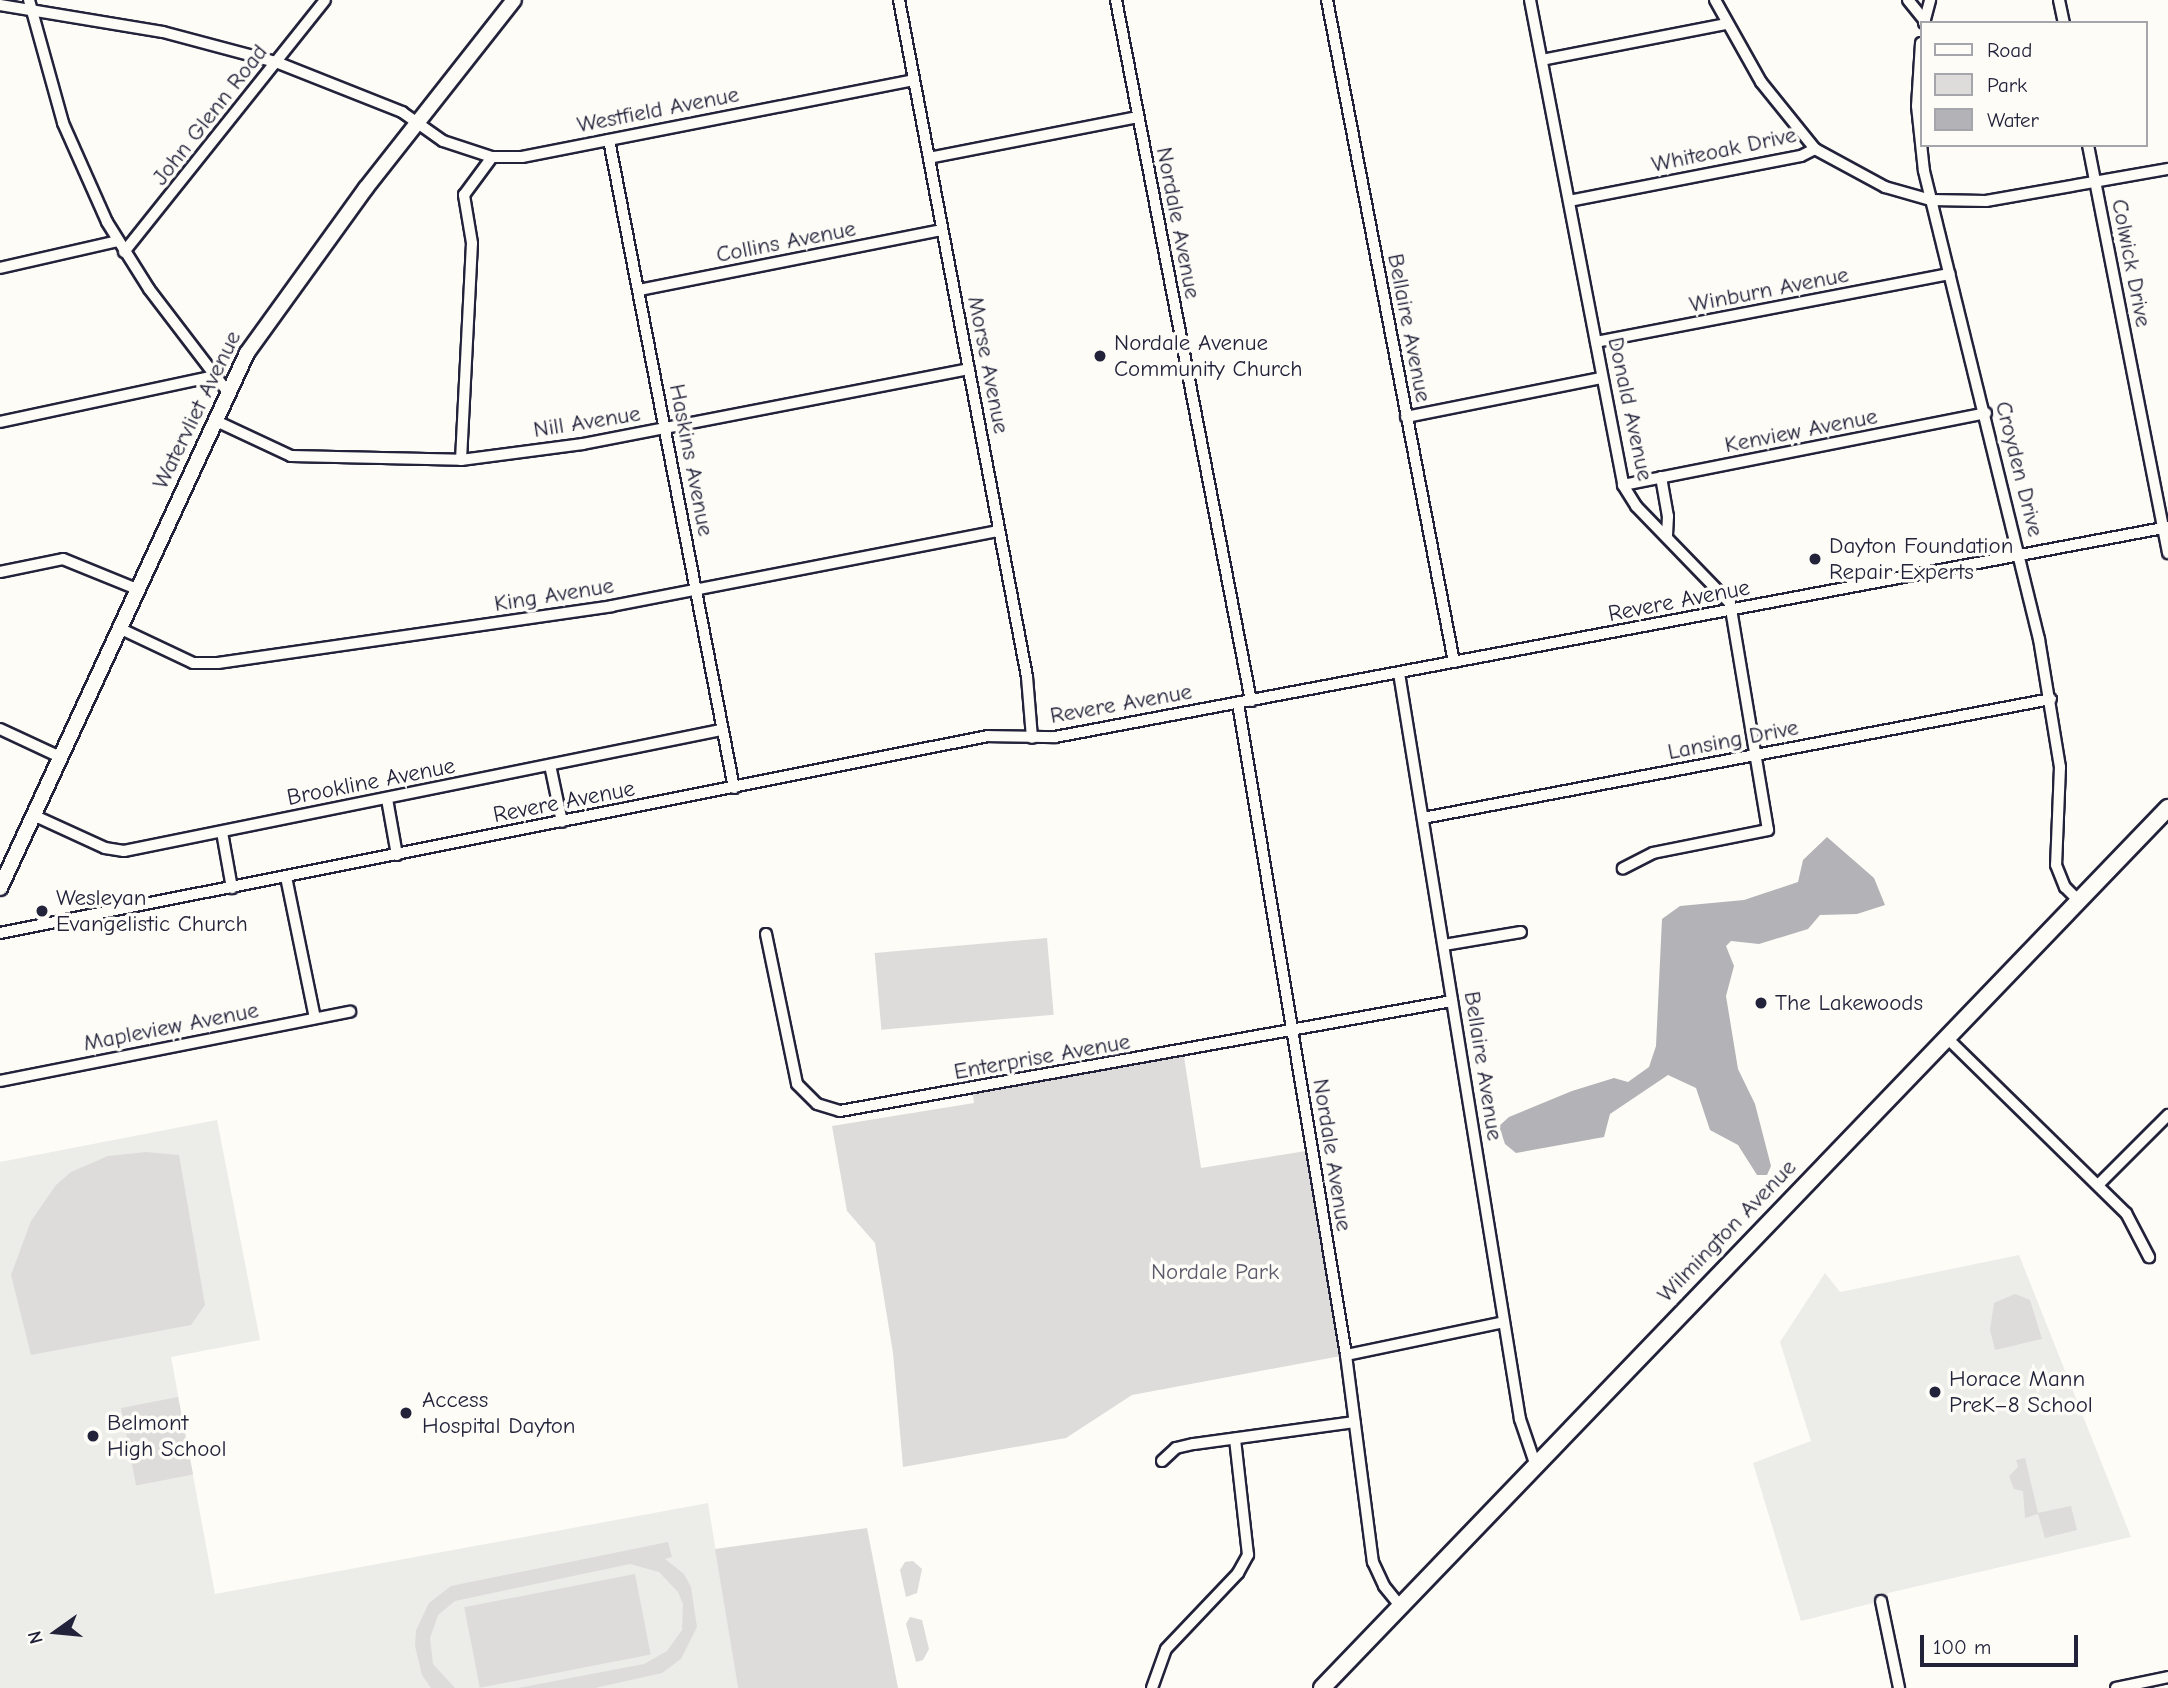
<!DOCTYPE html>
<meta charset="utf-8">
<style>
body{margin:0}
#map{position:relative;width:2168px;height:1688px;overflow:hidden;background:#fdfcf7;font-family:"Comic Neue",sans-serif}
div>[style]{position:absolute}
.built>*{inset:0;background:#ecece9}
.green>*{inset:0;background:#dddcdb;transform-origin:0 0}
.water>*{inset:0;background:#b2b2b7}
.roads{filter:drop-shadow(2px 0 #22223b) drop-shadow(-2px 0 #22223b) drop-shadow(0 2px #22223b) drop-shadow(0 -2px #22223b)}
.street>*{height:10px;margin:-5px;padding:0 5px;transform-origin:5px;border-radius:5px;background:#fdfcf7}
.secondary>*{height:14px;margin:-7px;padding:0 7px;transform-origin:7px;border-radius:7px;background:#fdfcf7}
.primary>*{height:16px;margin:-8px;padding:0 8px;transform-origin:8px;border-radius:8px;background:#fdfcf7}
.dots>*{width:19px;height:19px;translate:-50% -50%;box-sizing:border-box;border:4px solid #fdfcf7;border-radius:50%}
span{translate:-50% -50%;white-space:nowrap;text-align:center;line-height:1.15;-webkit-text-stroke:7px #fdfcf7;paint-order:stroke}
.street-label{font-size:23px;color:#22223b}
.poi-label{font-size:23px;color:#22223b}
.left{translate:0 -50%;text-align:left}
.park-label{font-size:23px;color:#5a5a6b}
.legend{position:absolute;left:1920px;top:21px;width:228px;height:126px;box-sizing:border-box;background:#fdfcf7;border:2px solid #a5a5ac;margin:0;padding:9px 12px;list-style:none;font-size:21px;color:#22223b}
.legend li{display:flex;align-items:center;gap:14px;height:35px}
.legend b{width:35px;border:2px solid #a5a5ac}
.north{position:absolute;left:21px;top:1597px;width:70px;height:70px;-webkit-text-stroke:5px #fdfcf7;paint-order:stroke;rotate:255deg;font-size:19px;font-weight:700;line-height:28px;text-align:center;color:#22223b}
.north::after{content:'';display:block;margin:auto;width:24px;height:32px;background:#22223b;clip-path:polygon(50% 0,100% 100%,50% 72%,0 100%)}
.scale{position:absolute;left:1920px;top:1635px;width:158px;height:32px;box-sizing:border-box;border:4px solid #22223b;border-top:0;padding-left:9px;font-size:21px;line-height:24px;white-space:nowrap;color:#22223b;-webkit-text-stroke:5px #fdfcf7;paint-order:stroke}
</style>
<div id="map">
<div class="built">
<div style="clip-path:polygon(217px 1120px,260px 1340px,171px 1357px,215px 1594px,708px 1503px,738px 1688px,0 1688px,0 1162px)"></div>
<div style="clip-path:polygon(2019px 1255px,2131px 1537px,1888px 1593px,1881px 1601px,1801px 1621px,1753px 1463px,1811px 1441px,1780px 1342px,1825px 1273px,1840px 1292px)"></div>
</div>
<div class="green">
<div style="left:1047px;top:938px;width:77px;height:173px;rotate:85deg"></div>
<div style="clip-path:polygon(1183px 1050px,1201px 1168px,1312px 1150px,1346px 1355px,1132px 1395px,1066px 1438px,903px 1467px,893px 1353px,875px 1243px,847px 1211px,832px 1126px,974px 1103px,972px 1089px)"></div>
<div style="clip-path:polygon(146px 1152px,179px 1155px,205px 1305px,191px 1325px,31px 1355px,11px 1275px,31px 1221px,56px 1185px,71px 1172px,108px 1156px)"></div>
<div style="clip-path:polygon(2015px 1294px,2030px 1300px,2042px 1339px,1995px 1350px,1990px 1330px,1994px 1303px)"></div>
<div style="left:178px;top:1397px;width:79px;height:58px;rotate:79deg"></div>
<div style="clip-path:polygon(2025px 1458px,2038px 1513px,2071px 1506px,2077px 1530px,2045px 1538px,2038px 1514px,2025px 1518px,2023px 1491px,2014px 1489px,2009px 1476px,2018px 1467px,2016px 1460px)"></div>
<div style="clip-path:polygon(867px 1528px,898px 1688px,738px 1688px,715px 1549px)"></div>
<div style="clip-path:polygon(668px 1542px,672px 1557px,665px 1559px,684px 1574px,691px 1587px,697px 1627px,681px 1659px,662px 1673px,595px 1688px,518px 1688px,644px 1664px,667px 1651px,682px 1630px,683px 1604px,678px 1592px,659px 1572px,630px 1564px,455px 1601px,438px 1615px,430px 1638px,433px 1664px,455px 1688px,431px 1688px,422px 1675px,415px 1646px,416px 1630px,429px 1603px,451px 1586px)"></div>
<div style="clip-path:polygon(913px 1561px,922px 1569px,917px 1593px,906px 1597px,900px 1570px,905px 1562px)"></div>
<div style="left:635px;top:1574px;width:82px;height:174px;rotate:79deg"></div>
<div style="clip-path:polygon(910px 1617px,922px 1620px,929px 1649px,923px 1660px,916px 1662px,906px 1624px)"></div>
</div>
<div class="water">
<div style="clip-path:polygon(1827px 837px,1874px 878px,1885px 905px,1857px 914px,1820px 915px,1808px 929px,1759px 944px,1731px 941px,1726px 946px,1734px 966px,1726px 996px,1738px 1069px,1755px 1104px,1771px 1166px,1767px 1175px,1757px 1175px,1738px 1145px,1710px 1130px,1696px 1088px,1668px 1075px,1610px 1114px,1604px 1137px,1516px 1153px,1505px 1144px,1499px 1126px,1509px 1117px,1572px 1091px,1614px 1078px,1628px 1082px,1649px 1067px,1656px 1046px,1662px 919px,1680px 906px,1744px 900px,1798px 882px,1803px 860px)"></div>
</div>
<div class="roads">
<div class="street">
<div style="left:29px;top:0;width:128px;rotate:74.5deg"></div>
<div style="left:63px;top:123px;width:108px;rotate:66deg"></div>
<div style="left:107px;top:222px;width:79px;rotate:57.9deg"></div>
<div style="left:149px;top:289px;width:128px;rotate:52.6deg"></div>
<div style="left:899px;top:0;width:689px;rotate:79.29deg"></div>
<div style="left:1027px;top:677px;width:61px;rotate:85.3deg"></div>
<div style="left:1116px;top:0;width:714px;rotate:79.1deg"></div>
<div style="left:1327px;top:0;width:674px;rotate:79.14deg"></div>
<div style="left:1530px;top:0;width:494px;rotate:79.1deg"></div>
<div style="left:1623px;top:485px;width:25px;rotate:58deg"></div>
<div style="left:1636px;top:506px;width:135px;rotate:45.9deg"></div>
<div style="left:1730px;top:603px;width:230px;rotate:80.5deg"></div>
<div style="left:1768px;top:830px;width:117px;rotate:168.7deg"></div>
<div style="left:1653px;top:853px;width:34px;rotate:153deg"></div>
<div style="left:1715px;top:0;width:94px;rotate:60.7deg"></div>
<div style="left:1761px;top:82px;width:86px;rotate:51.1deg"></div>
<div style="left:1815px;top:149px;width:80px;rotate:28.5deg"></div>
<div style="left:1885px;top:187px;width:48px;rotate:15.8deg"></div>
<div style="left:1931px;top:200px;width:55px;rotate:1deg"></div>
<div style="left:1986px;top:201px;width:185px;rotate:-10deg"></div>
<div style="left:1908px;top:0;width:27px;rotate:51deg"></div>
<div style="left:2059px;top:0;width:24px;rotate:78deg"></div>
<div style="left:0;top:5px;width:165px;rotate:9.4deg"></div>
<div style="left:163px;top:32px;width:117px;rotate:14.9deg"></div>
<div style="left:276px;top:62px;width:136px;rotate:21.6deg"></div>
<div style="left:402px;top:112px;width:50px;rotate:35.3deg"></div>
<div style="left:443px;top:141px;width:52px;rotate:18.1deg"></div>
<div style="left:492px;top:157px;width:30px"></div>
<div style="left:522px;top:157px;width:399px;rotate:-11.1deg"></div>
<div style="left:1924px;top:23px;width:24px;rotate:-75deg"></div>
<div style="left:1921px;top:43px;width:63px;rotate:93.6deg"></div>
<div style="left:1917px;top:106px;width:65px;rotate:83.9deg"></div>
<div style="left:1924px;top:171px;width:482px;rotate:76.2deg"></div>
<div style="left:2039px;top:639px;width:130px;rotate:80.7deg"></div>
<div style="left:2060px;top:767px;width:98px;rotate:92.3deg"></div>
<div style="left:2056px;top:865px;width:24px;rotate:68deg"></div>
<div style="left:2065px;top:887px;width:18px;rotate:45deg"></div>
<div style="left:1542px;top:60px;width:187px;rotate:-11.1deg"></div>
<div style="left:609px;top:140px;width:660px;rotate:79.08deg"></div>
<div style="left:2088px;top:145px;width:416px;rotate:78.9deg"></div>
<div style="left:929px;top:158px;width:213px;rotate:-11.1deg"></div>
<div style="left:1569px;top:201px;width:236px;rotate:-11deg"></div>
<div style="left:1801px;top:156px;width:16px;rotate:-27deg"></div>
<div style="left:124px;top:252px;width:322px;rotate:-51.4deg"></div>
<div style="left:0;top:268px;width:121px;rotate:-12.9deg"></div>
<div style="left:639px;top:290px;width:308px;rotate:-11.2deg"></div>
<div style="left:1596px;top:342px;width:360px;rotate:-10.9deg"></div>
<div style="left:1406px;top:417px;width:199px;rotate:-11.3deg"></div>
<div style="left:214px;top:420px;width:85px;rotate:25.1deg"></div>
<div style="left:291px;top:456px;width:170px;rotate:1.3deg"></div>
<div style="left:461px;top:460px;width:123px;rotate:-7.5deg"></div>
<div style="left:583px;top:444px;width:393px;rotate:-11deg"></div>
<div style="left:0;top:422px;width:220px;rotate:-12.1deg"></div>
<div style="left:461px;top:460px;width:217px;rotate:-87.1deg"></div>
<div style="left:472px;top:243px;width:49px;rotate:-99.5deg"></div>
<div style="left:464px;top:195px;width:47px;rotate:-53.6deg"></div>
<div style="left:1661px;top:477px;width:40px;rotate:80deg"></div>
<div style="left:1668px;top:516px;width:20px;rotate:93deg"></div>
<div style="left:1623px;top:485px;width:370px;rotate:-11.2deg"></div>
<div style="left:0;top:572px;width:64px;rotate:-11.7deg"></div>
<div style="left:63px;top:559px;width:80px;rotate:22.1deg"></div>
<div style="left:119px;top:628px;width:82px;rotate:25.3deg"></div>
<div style="left:193px;top:663px;width:25px"></div>
<div style="left:218px;top:663px;width:398px;rotate:-8.2deg"></div>
<div style="left:612px;top:606px;width:394px;rotate:-11deg"></div>
<div style="left:1399px;top:673px;width:756px;rotate:80.79deg"></div>
<div style="left:1520px;top:1419px;width:46px;rotate:71.2deg"></div>
<div style="left:1238px;top:703px;width:661px;rotate:80.59deg"></div>
<div style="left:1346px;top:1355px;width:209px;rotate:82.6deg"></div>
<div style="left:1373px;top:1562px;width:26px;rotate:65deg"></div>
<div style="left:1384px;top:1586px;width:26px;rotate:51deg"></div>
<div style="left:0;top:729px;width:66px;rotate:25deg"></div>
<div style="left:550px;top:765px;width:58px;rotate:78.1deg"></div>
<div style="left:387px;top:799px;width:57px;rotate:79.9deg"></div>
<div style="left:33px;top:815px;width:79px;rotate:24.6deg"></div>
<div style="left:105px;top:848px;width:19px;rotate:9deg"></div>
<div style="left:124px;top:851px;width:609px;rotate:-11.46deg"></div>
<div style="left:1423px;top:818px;width:639px;rotate:-10.73deg"></div>
<div style="left:222px;top:832px;width:57px;rotate:79.9deg"></div>
<div style="left:286px;top:877px;width:144px;rotate:78.4deg"></div>
<div style="left:0;top:933px;width:1007px;rotate:-11.28deg"></div>
<div style="left:988px;top:736px;width:67px;rotate:0.9deg"></div>
<div style="left:1055px;top:737px;width:1133px;rotate:-10.68deg"></div>
<div style="left:766px;top:934px;width:153px;rotate:78.3deg"></div>
<div style="left:797px;top:1084px;width:28px;rotate:45deg"></div>
<div style="left:817px;top:1104px;width:24px;rotate:17deg"></div>
<div style="left:840px;top:1111px;width:622px;rotate:-10.19deg"></div>
<div style="left:1444px;top:945px;width:78px;rotate:-9.6deg"></div>
<div style="left:1946px;top:1037px;width:252px;rotate:44.4deg"></div>
<div style="left:2126px;top:1213px;width:50px;rotate:62.4deg"></div>
<div style="left:0;top:1081px;width:357px;rotate:-11.2deg"></div>
<div style="left:2099px;top:1184px;width:98px;rotate:-45deg"></div>
<div style="left:1346px;top:1355px;width:161px;rotate:-11.8deg"></div>
<div style="left:1162px;top:1461px;width:19px;rotate:-43deg"></div>
<div style="left:1176px;top:1448px;width:18px;rotate:-13deg"></div>
<div style="left:1194px;top:1444px;width:162px;rotate:-7.8deg"></div>
<div style="left:1881px;top:1601px;width:89px;rotate:78.3deg"></div>
<div style="left:1152px;top:1688px;width:41px;rotate:-70.3deg"></div>
<div style="left:1166px;top:1649px;width:105px;rotate:-46.5deg"></div>
<div style="left:1238px;top:1573px;width:21px;rotate:-61deg"></div>
<div style="left:1248px;top:1555px;width:117px;rotate:-96.4deg"></div>
<div style="left:2116px;top:1688px;width:53px;rotate:-11.9deg"></div>
</div>
<div class="secondary">
<div style="left:0;top:888px;width:589px;rotate:-65.22deg"></div>
<div style="left:247px;top:353px;width:203px;rotate:-54.2deg"></div>
<div style="left:366px;top:188px;width:239px;rotate:-51.8deg"></div>
</div>
<div class="primary">
<div style="left:1322px;top:1688px;width:1221px;rotate:-46.13deg"></div>
</div>
</div>
<div class="dots">
<div style="left:1100px;top:356px;background:#22223b"></div>
<div style="left:1815px;top:559px;background:#22223b"></div>
<div style="left:42px;top:911px;background:#22223b"></div>
<div style="left:1761px;top:1003px;background:#22223b"></div>
<div style="left:1935px;top:1392px;background:#22223b"></div>
<div style="left:406px;top:1413px;background:#22223b"></div>
<div style="left:93px;top:1436px;background:#22223b"></div>
</div>
<div class="street-label">
<span style="left:658px;top:110px;rotate:-11deg">Westfield Avenue</span>
<span style="left:210px;top:115px;rotate:-52deg">John Glenn Road</span>
<span style="left:1724px;top:150px;rotate:-12deg">Whiteoak Drive</span>
<span style="left:1178px;top:223px;rotate:79deg">Nordale Avenue</span>
<span style="left:786px;top:242px;rotate:-11deg">Collins Avenue</span>
<span style="left:2131px;top:263px;rotate:79deg">Colwick Drive</span>
<span style="left:1769px;top:290px;rotate:-11deg">Winburn Avenue</span>
<span style="left:1409px;top:328px;rotate:79deg">Bellaire Avenue</span>
<span style="left:988px;top:365px;rotate:79deg">Morse Avenue</span>
<span style="left:1630px;top:409px;rotate:78deg">Donald Avenue</span>
<span style="left:197px;top:410px;rotate:-64deg">Watervliet Avenue</span>
<span style="left:587px;top:422px;rotate:-9deg">Nill Avenue</span>
<span style="left:1801px;top:431px;rotate:-11deg">Kenview Avenue</span>
<span style="left:691px;top:460px;rotate:79deg">Haskins Avenue</span>
<span style="left:2019px;top:469px;rotate:76deg">Croyden Drive</span>
<span style="left:554px;top:595px;rotate:-9deg">King Avenue</span>
<span style="left:1679px;top:601px;rotate:-11deg">Revere Avenue</span>
<span style="left:1121px;top:704px;rotate:-10deg">Revere Avenue</span>
<span style="left:1733px;top:740px;rotate:-11deg">Lansing Drive</span>
<span style="left:371px;top:782px;rotate:-11deg">Brookline Avenue</span>
<span style="left:564px;top:802px;rotate:-11deg">Revere Avenue</span>
<span style="left:171px;top:1027px;rotate:-11deg">Mapleview Avenue</span>
<span style="left:1042px;top:1057px;rotate:-10deg">Enterprise Avenue</span>
<span style="left:1483px;top:1066px;rotate:81deg">Bellaire Avenue</span>
<span style="left:1332px;top:1155px;rotate:81deg">Nordale Avenue</span>
<span style="left:1727px;top:1231px;rotate:-46deg">Wilmington Avenue</span>
</div>
<div class="poi-label">
<span class="left" style="left:1114px;top:356px">Nordale Avenue<br>Community Church</span>
<span class="left" style="left:1829px;top:559px">Dayton Foundation<br>Repair Experts</span>
<span class="left" style="left:56px;top:911px">Wesleyan<br>Evangelistic Church</span>
<span class="left" style="left:1775px;top:1003px">The Lakewoods</span>
<span class="left" style="left:1949px;top:1392px">Horace Mann<br>PreK–8 School</span>
<span class="left" style="left:422px;top:1413px">Access<br>Hospital Dayton</span>
<span class="left" style="left:107px;top:1436px">Belmont<br>High School</span>
</div>
<div class="park-label">
<span style="left:1215px;top:1272px">Nordale Park</span>
</div>
<ul class="legend">
<li><b style="height:9px;background:#fdfcf7"></b>Road</li>
<li><b style="height:19px;background:#dddcdb"></b>Park</li>
<li><b style="height:19px;background:#b2b2b7"></b>Water</li>
</ul>
<div class="north">N</div>
<div class="scale">100 m</div>
</div>
